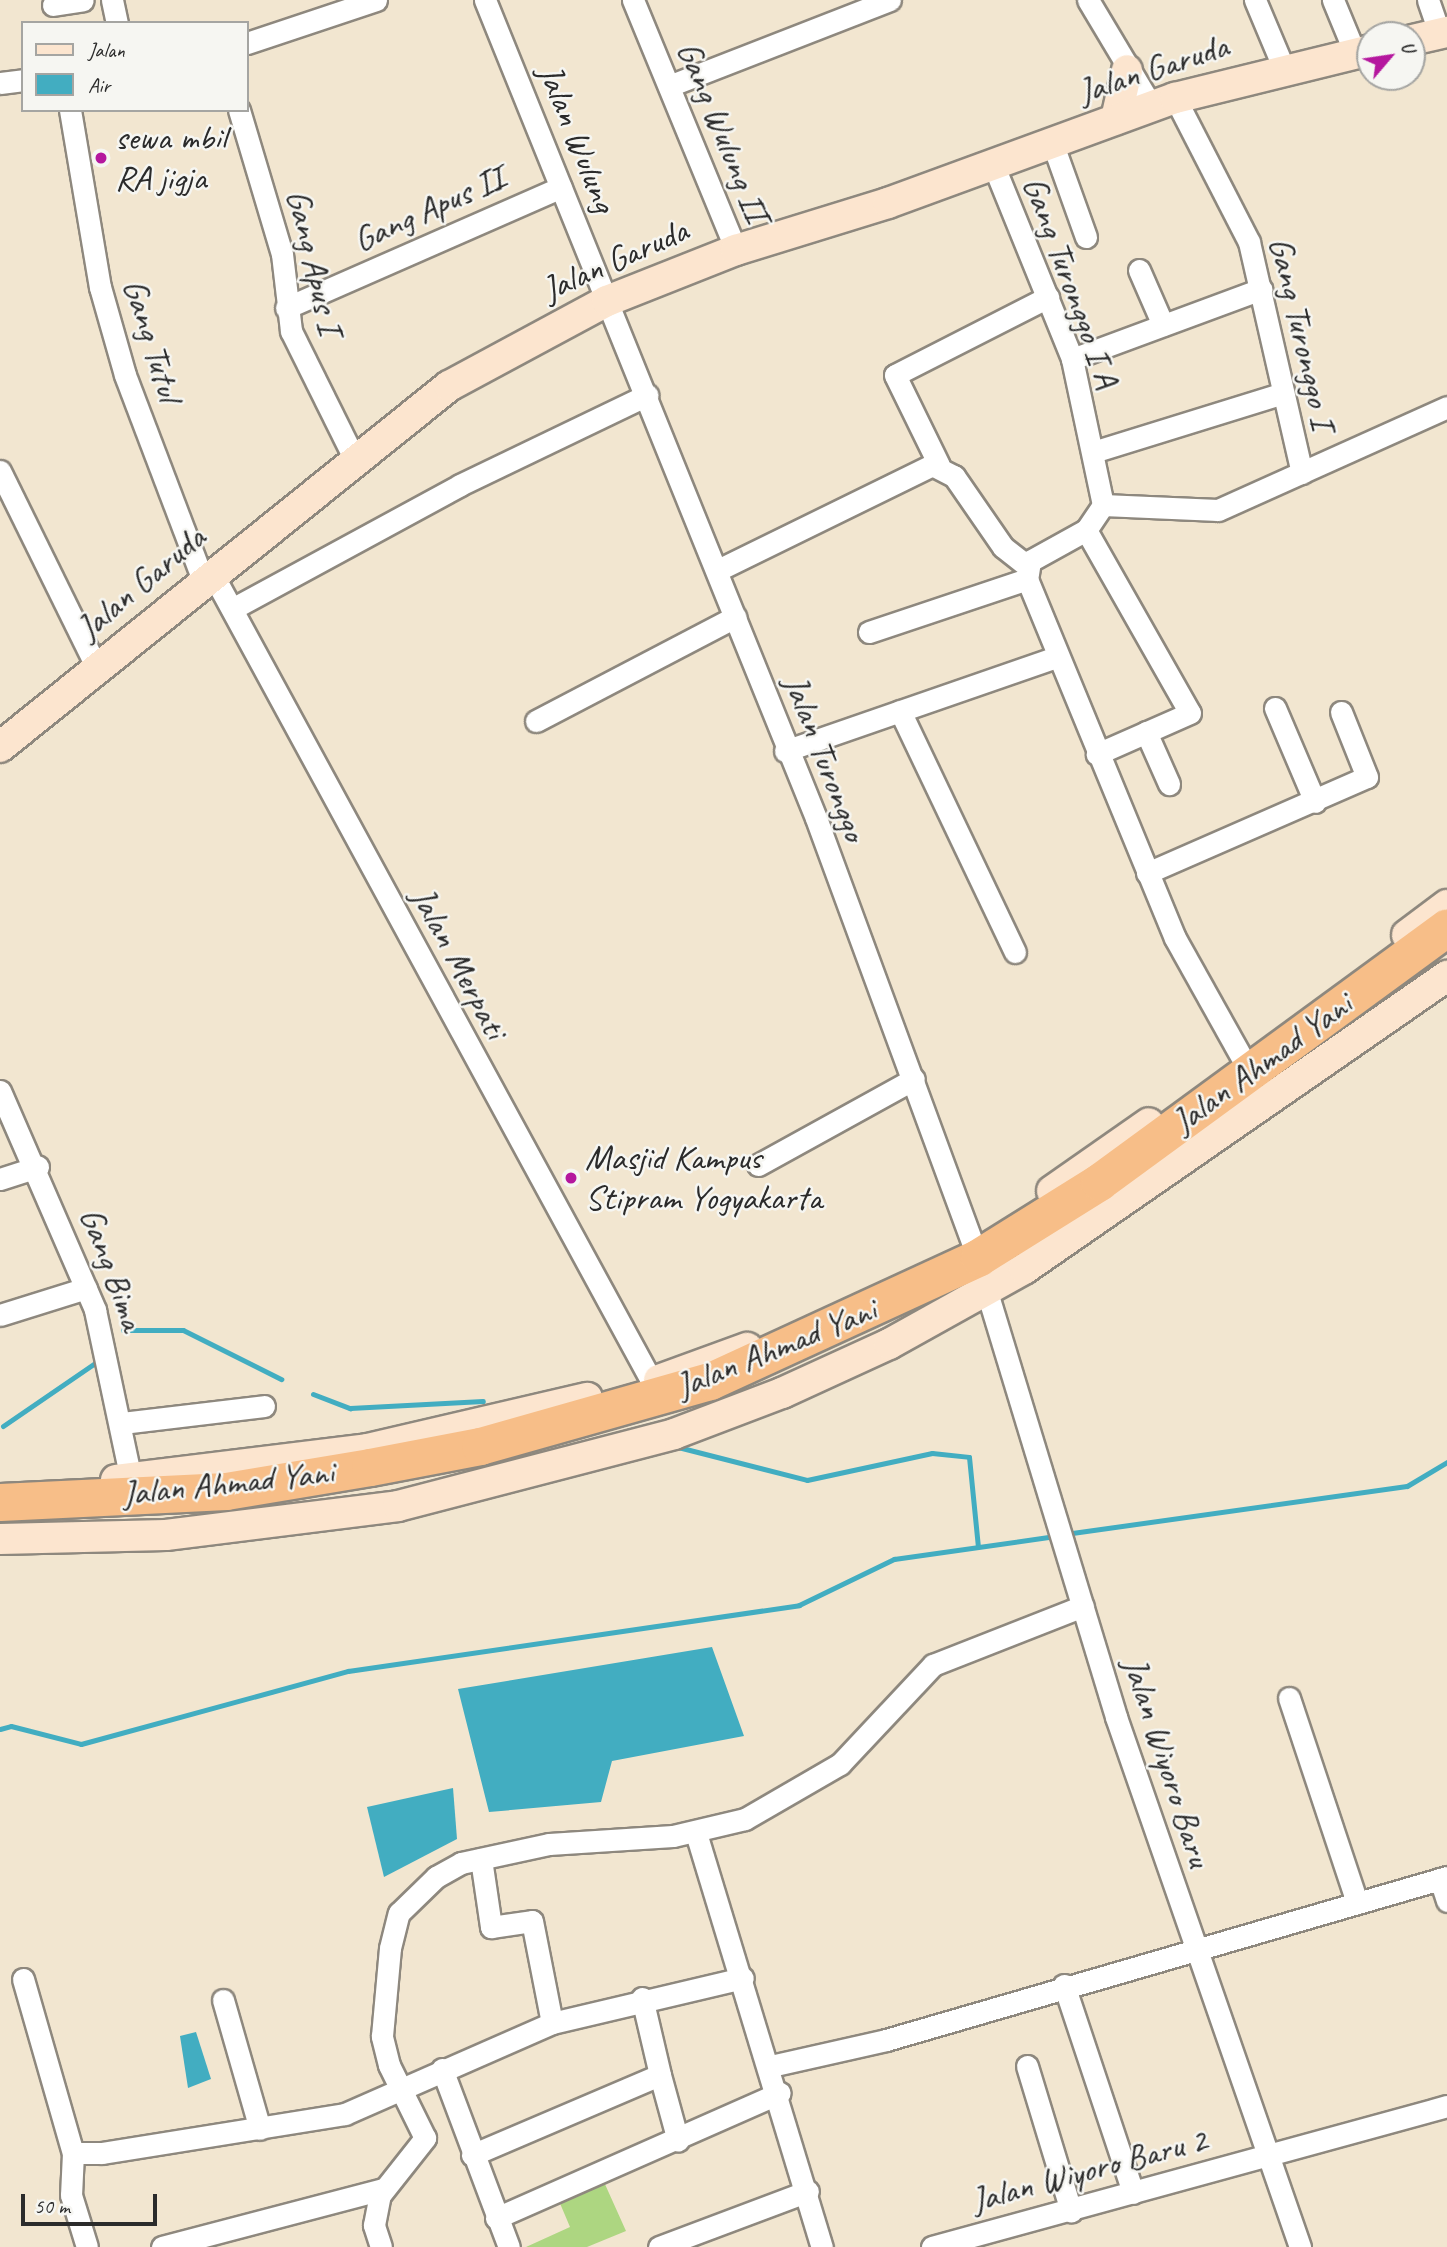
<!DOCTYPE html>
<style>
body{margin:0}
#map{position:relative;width:1447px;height:2247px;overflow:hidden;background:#f2e6d0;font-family:Caveat,sans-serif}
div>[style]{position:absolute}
.green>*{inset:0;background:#add681}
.water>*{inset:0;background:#42adc1}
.stream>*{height:5px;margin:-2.5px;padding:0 2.5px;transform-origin:2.5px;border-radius:2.5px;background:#42adc1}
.roads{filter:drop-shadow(2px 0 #8e887e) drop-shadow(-2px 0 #8e887e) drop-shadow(0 2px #8e887e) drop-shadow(0 -2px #8e887e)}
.street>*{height:21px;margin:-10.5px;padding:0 10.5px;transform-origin:10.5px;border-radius:10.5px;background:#fff}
.secondary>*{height:30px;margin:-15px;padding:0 15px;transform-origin:15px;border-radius:15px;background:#fce5cf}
.highway>*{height:37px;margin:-18.5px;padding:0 18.5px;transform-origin:18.5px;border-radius:18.5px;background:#f7be88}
.dots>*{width:19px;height:19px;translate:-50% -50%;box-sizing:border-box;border:4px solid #f6f6f2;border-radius:50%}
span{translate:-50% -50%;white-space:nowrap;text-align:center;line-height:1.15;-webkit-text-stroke:5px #f6f6f2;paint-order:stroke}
.street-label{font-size:35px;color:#2b2b2b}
.poi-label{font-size:35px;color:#2b2b2b}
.left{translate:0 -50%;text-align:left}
.legend{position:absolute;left:21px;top:21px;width:228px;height:91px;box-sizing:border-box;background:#f6f6f2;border:2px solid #a5a5a2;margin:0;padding:9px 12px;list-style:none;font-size:21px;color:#2b2b2b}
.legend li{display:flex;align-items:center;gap:14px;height:35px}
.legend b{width:35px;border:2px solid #a5a5a2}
.north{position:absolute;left:1356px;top:21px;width:70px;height:70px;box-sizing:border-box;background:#f6f6f2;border:2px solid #a5a5a2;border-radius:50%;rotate:61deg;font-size:19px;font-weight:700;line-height:28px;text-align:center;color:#2b2b2b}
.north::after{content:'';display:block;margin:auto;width:24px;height:32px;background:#b5179e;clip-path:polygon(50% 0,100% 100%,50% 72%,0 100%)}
.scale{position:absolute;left:21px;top:2194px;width:136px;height:32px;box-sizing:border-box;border:4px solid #2b2b2b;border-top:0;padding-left:9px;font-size:21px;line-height:24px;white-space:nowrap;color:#2b2b2b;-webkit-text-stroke:5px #f6f6f2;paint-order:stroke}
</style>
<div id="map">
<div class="green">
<div style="clip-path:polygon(604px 2182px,626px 2231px,587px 2247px,526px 2247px,570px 2227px,559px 2201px)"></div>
</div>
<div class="water">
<div style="clip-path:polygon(712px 1647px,744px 1736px,612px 1761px,601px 1802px,489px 1812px,458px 1689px)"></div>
<div style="clip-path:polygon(453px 1788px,457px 1839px,384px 1877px,367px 1807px)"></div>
<div style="clip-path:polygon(196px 2032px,211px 2079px,188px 2088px,180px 2036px)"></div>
</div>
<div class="stream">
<div style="left:123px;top:1330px;width:60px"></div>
<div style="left:183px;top:1330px;width:110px;rotate:26.6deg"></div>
<div style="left:313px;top:1394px;width:40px;rotate:21deg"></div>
<div style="left:350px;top:1408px;width:133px;rotate:-3deg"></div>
<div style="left:3px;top:1426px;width:115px;rotate:-34.4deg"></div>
<div style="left:674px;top:1446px;width:137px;rotate:14.3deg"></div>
<div style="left:807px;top:1480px;width:128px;rotate:-12.2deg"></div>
<div style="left:932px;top:1453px;width:37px;rotate:6deg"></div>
<div style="left:969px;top:1457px;width:90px;rotate:84.3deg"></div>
<div style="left:1065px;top:1534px;width:345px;rotate:-8deg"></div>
<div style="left:1407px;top:1486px;width:47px;rotate:-31deg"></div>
<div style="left:0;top:1729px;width:11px;rotate:-15deg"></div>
<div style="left:11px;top:1726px;width:72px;rotate:14.4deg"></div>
<div style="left:81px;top:1744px;width:277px;rotate:-15.3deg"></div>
<div style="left:348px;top:1671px;width:456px;rotate:-8.3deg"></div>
<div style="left:799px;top:1605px;width:106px;rotate:-25.8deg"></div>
<div style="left:894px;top:1559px;width:163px;rotate:-8.1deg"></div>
</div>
<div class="roads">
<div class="street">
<div style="left:112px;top:0;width:24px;rotate:78deg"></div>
<div style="left:485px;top:0;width:882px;rotate:67.97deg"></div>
<div style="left:816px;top:818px;width:452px;rotate:69.8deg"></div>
<div style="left:633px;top:0;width:270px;rotate:67.6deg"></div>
<div style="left:1088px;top:0;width:125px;rotate:59.1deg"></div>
<div style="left:1255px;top:0;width:75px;rotate:67.2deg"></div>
<div style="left:1333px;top:0;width:57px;rotate:67.5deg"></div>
<div style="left:1428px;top:0;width:36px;rotate:71deg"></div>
<div style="left:53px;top:5px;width:30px;rotate:-9deg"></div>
<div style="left:247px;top:43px;width:136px;rotate:-18.4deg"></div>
<div style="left:0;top:83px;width:23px;rotate:-7deg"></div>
<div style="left:669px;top:86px;width:237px;rotate:-21.3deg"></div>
<div style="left:1175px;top:98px;width:162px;rotate:62.8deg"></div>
<div style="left:1249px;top:242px;width:237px;rotate:77.1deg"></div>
<div style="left:70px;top:110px;width:180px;rotate:80.4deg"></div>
<div style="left:100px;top:287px;width:91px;rotate:74.1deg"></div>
<div style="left:125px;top:375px;width:219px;rotate:69.2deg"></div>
<div style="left:239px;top:110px;width:150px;rotate:73.4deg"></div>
<div style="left:282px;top:254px;width:78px;rotate:83.3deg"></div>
<div style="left:291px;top:331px;width:144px;rotate:63.6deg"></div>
<div style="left:1052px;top:142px;width:101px;rotate:70.3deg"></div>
<div style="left:993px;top:164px;width:210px;rotate:67.9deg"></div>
<div style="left:1072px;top:359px;width:149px;rotate:78deg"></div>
<div style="left:1139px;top:270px;width:60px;rotate:66.4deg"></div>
<div style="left:286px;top:308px;width:300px;rotate:-23.7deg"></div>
<div style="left:1072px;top:359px;width:202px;rotate:-20.3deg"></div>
<div style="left:1093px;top:452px;width:196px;rotate:-17.2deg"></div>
<div style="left:939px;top:465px;width:100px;rotate:-116.1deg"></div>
<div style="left:895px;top:375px;width:172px;rotate:-27deg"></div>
<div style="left:0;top:471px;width:220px;rotate:63.8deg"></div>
<div style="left:1103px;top:505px;width:30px;rotate:124deg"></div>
<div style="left:1086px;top:530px;width:64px;rotate:151deg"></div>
<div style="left:1030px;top:561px;width:18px;rotate:99deg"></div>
<div style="left:1027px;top:579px;width:388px;rotate:67.6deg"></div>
<div style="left:1175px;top:938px;width:135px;rotate:60.8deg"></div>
<div style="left:1103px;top:505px;width:115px;rotate:2.5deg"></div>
<div style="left:1218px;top:510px;width:251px;rotate:-24.2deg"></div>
<div style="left:1086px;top:530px;width:210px;rotate:60.4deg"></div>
<div style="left:1190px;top:713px;width:102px;rotate:156.2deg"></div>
<div style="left:718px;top:570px;width:238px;rotate:-26.1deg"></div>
<div style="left:932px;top:465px;width:25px;rotate:27deg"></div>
<div style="left:954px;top:476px;width:86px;rotate:55.4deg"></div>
<div style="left:1003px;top:547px;width:29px;rotate:38deg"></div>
<div style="left:212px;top:573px;width:921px;rotate:61.46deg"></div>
<div style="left:232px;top:609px;width:260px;rotate:-28.5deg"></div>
<div style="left:460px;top:485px;width:208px;rotate:-25.7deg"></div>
<div style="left:869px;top:632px;width:167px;rotate:-18.5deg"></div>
<div style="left:1275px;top:708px;width:102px;rotate:66.9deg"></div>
<div style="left:900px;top:711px;width:267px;rotate:64.5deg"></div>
<div style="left:536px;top:721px;width:225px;rotate:-27.6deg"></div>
<div style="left:1146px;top:732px;width:57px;rotate:66.1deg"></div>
<div style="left:785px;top:751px;width:287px;rotate:-19.1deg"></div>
<div style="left:1147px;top:873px;width:240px;rotate:-23.6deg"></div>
<div style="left:1367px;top:777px;width:70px;rotate:-111.8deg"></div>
<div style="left:0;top:1091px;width:239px;rotate:66.5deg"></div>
<div style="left:95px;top:1310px;width:173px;rotate:78deg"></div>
<div style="left:758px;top:1165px;width:178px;rotate:-28.9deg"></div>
<div style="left:0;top:1179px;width:40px;rotate:-18deg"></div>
<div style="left:987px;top:1292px;width:444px;rotate:73.1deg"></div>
<div style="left:1116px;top:1717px;width:561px;rotate:70.85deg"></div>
<div style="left:0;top:1315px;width:90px;rotate:-17.4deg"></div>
<div style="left:122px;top:1423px;width:143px;rotate:-6.8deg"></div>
<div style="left:1289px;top:1698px;width:216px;rotate:71.6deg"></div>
<div style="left:696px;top:1833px;width:433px;rotate:73.1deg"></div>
<div style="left:481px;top:1859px;width:69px;rotate:81.6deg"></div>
<div style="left:491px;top:1927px;width:41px;rotate:-8.3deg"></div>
<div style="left:532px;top:1921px;width:104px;rotate:78.9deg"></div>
<div style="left:1440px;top:1879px;width:23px;rotate:72deg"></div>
<div style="left:23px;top:1979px;width:181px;rotate:74deg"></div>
<div style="left:73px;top:2153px;width:29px"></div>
<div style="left:102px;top:2153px;width:246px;rotate:-9.1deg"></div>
<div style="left:345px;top:2114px;width:226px;rotate:-23.7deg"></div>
<div style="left:552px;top:2023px;width:196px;rotate:-13.3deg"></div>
<div style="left:1064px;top:1985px;width:219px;rotate:71.6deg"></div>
<div style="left:642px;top:1998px;width:79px;rotate:76.8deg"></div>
<div style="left:223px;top:2000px;width:134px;rotate:74deg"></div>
<div style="left:771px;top:2066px;width:118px;rotate:-12.7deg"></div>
<div style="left:886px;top:2040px;width:584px;rotate:-16.2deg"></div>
<div style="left:1027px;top:2066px;width:152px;rotate:73.1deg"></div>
<div style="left:442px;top:2069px;width:190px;rotate:69.4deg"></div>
<div style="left:73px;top:2153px;width:42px;rotate:92.7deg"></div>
<div style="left:71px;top:2195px;width:54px;rotate:72.9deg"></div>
<div style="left:472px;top:2155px;width:204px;rotate:-23.1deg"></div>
<div style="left:660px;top:2075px;width:68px;rotate:74.7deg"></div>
<div style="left:496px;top:2218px;width:310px;rotate:-23.8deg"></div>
<div style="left:162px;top:2247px;width:228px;rotate:-14.7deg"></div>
<div style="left:381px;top:2247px;width:23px;rotate:-108deg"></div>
<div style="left:374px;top:2225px;width:31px;rotate:-79deg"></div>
<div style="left:380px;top:2195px;width:73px;rotate:-51.7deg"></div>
<div style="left:425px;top:2138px;width:81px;rotate:-116.3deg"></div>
<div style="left:389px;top:2065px;width:30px;rotate:-104deg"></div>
<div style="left:382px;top:2036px;width:88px;rotate:-84.8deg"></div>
<div style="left:390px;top:1948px;width:36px;rotate:-76deg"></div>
<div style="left:399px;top:1913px;width:52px;rotate:-44.2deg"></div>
<div style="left:436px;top:1877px;width:29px;rotate:-29deg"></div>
<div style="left:461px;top:1863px;width:90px;rotate:-12.2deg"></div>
<div style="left:549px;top:1844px;width:124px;rotate:-3.7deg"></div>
<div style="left:673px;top:1836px;width:74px;rotate:-13.3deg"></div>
<div style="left:745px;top:1819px;width:110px;rotate:-30.1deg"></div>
<div style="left:840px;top:1764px;width:136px;rotate:-46.8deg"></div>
<div style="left:933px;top:1665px;width:161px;rotate:-21.5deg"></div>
<div style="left:659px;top:2247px;width:159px;rotate:-20.6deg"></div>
<div style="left:932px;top:2247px;width:534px;rotate:-15.31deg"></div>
</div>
<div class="secondary">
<div style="left:1412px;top:40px;width:36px;rotate:-13deg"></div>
<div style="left:1116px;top:119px;width:50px;rotate:-77.3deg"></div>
<div style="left:0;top:747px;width:576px;rotate:-38.8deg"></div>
<div style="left:449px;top:386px;width:179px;rotate:-28.3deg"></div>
<div style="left:607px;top:301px;width:139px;rotate:-21.6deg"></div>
<div style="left:736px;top:250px;width:159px;rotate:-17.2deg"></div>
<div style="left:888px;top:203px;width:306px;rotate:-20.1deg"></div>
<div style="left:1175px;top:98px;width:201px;rotate:-13.8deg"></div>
<div style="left:1407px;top:935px;width:50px;rotate:-36.9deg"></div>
<div style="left:1052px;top:1191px;width:118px;rotate:-35deg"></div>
<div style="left:659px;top:1380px;width:94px;rotate:-20deg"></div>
<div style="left:116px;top:1480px;width:253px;rotate:-7deg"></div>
<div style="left:367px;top:1449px;width:226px;rotate:-13.1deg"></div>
<div style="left:0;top:1539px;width:166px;rotate:-1.4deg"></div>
<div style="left:166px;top:1535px;width:234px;rotate:-7.1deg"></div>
<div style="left:398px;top:1506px;width:285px;rotate:-14.6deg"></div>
<div style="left:674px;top:1434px;width:116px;rotate:-20.8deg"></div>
<div style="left:782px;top:1393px;width:118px;rotate:-24.6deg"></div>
<div style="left:889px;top:1344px;width:154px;rotate:-29.1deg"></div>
<div style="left:1024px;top:1269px;width:515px;rotate:-34.71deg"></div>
</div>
<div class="highway">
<div style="left:0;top:1502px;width:226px;rotate:-2.8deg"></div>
<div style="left:226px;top:1491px;width:146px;rotate:-9.5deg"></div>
<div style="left:370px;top:1467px;width:112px;rotate:-10.8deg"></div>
<div style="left:480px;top:1446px;width:239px;rotate:-15.8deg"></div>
<div style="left:710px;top:1381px;width:296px;rotate:-24.7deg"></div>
<div style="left:979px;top:1257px;width:142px;rotate:-32deg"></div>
<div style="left:1099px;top:1182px;width:431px;rotate:-36.2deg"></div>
</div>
</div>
<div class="dots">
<div style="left:101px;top:158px;background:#b5179e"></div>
<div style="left:571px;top:1178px;background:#b5179e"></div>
</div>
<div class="street-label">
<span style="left:1153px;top:69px;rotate:-18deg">Jalan Garuda</span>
<span style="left:723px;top:132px;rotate:68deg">Gang Wulung II</span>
<span style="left:577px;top:138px;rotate:68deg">Jalan Wulung</span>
<span style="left:429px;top:209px;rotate:-24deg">Gang Apus II</span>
<span style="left:615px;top:260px;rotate:-24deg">Jalan Garuda</span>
<span style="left:314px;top:262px;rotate:77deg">Gang Apus I</span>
<span style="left:1071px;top:282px;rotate:70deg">Gang Turonggo I A</span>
<span style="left:1302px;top:333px;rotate:77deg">Gang Turonggo I</span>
<span style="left:152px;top:340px;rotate:73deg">Gang Tutul</span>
<span style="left:141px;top:583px;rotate:-40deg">Jalan Garuda</span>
<span style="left:825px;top:758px;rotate:69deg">Jalan Turonggo</span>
<span style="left:459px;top:963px;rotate:62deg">Jalan Merpati</span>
<span style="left:1262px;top:1063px;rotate:-36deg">Jalan Ahmad Yani</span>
<span style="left:112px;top:1269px;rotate:70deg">Gang Bima</span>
<span style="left:776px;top:1348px;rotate:-22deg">Jalan Ahmad Yani</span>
<span style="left:228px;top:1483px;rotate:-6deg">Jalan Ahmad Yani</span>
<span style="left:1167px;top:1762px;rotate:72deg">Jalan Wiyoro Baru</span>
<span style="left:1089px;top:2170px;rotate:-15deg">Jalan Wiyoro Baru 2</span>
</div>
<div class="poi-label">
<span class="left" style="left:115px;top:158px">sewa mbil<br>RA jigja</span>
<span class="left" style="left:585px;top:1178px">Masjid Kampus<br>Stipram Yogyakarta</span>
</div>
<ul class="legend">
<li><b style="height:9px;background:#fce5cf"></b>Jalan</li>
<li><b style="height:19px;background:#42adc1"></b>Air</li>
</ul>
<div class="north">U</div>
<div class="scale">50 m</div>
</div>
